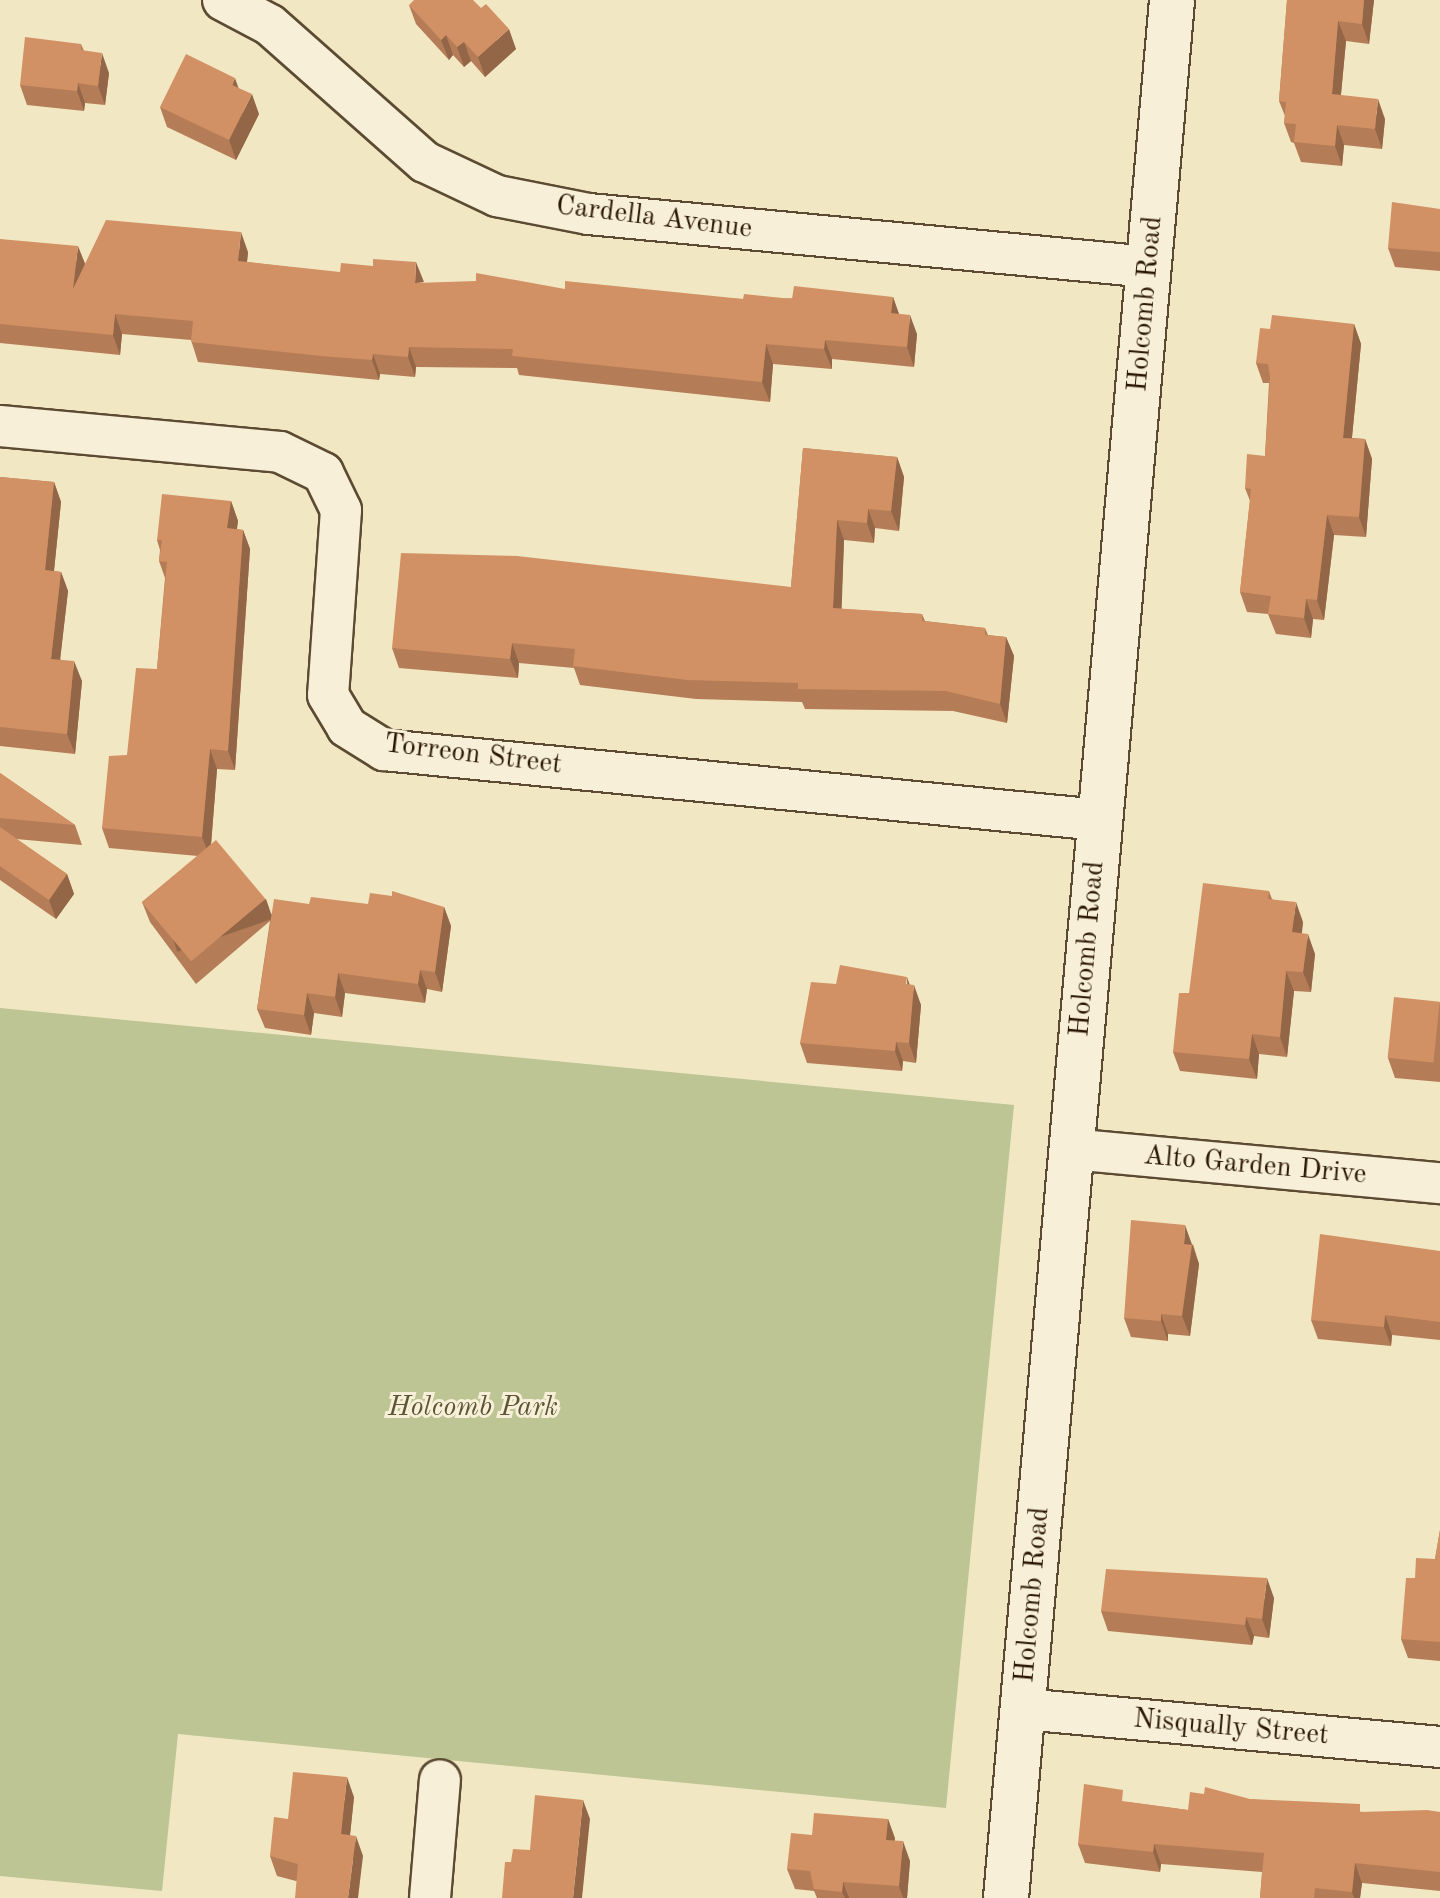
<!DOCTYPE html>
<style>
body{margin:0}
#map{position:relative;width:1440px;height:1898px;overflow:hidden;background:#f2e7c3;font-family:"Old Standard TT",serif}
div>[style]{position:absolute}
.green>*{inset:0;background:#bcc593}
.roads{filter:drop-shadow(2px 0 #5c4b32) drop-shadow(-2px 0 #5c4b32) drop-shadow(0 2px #5c4b32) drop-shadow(0 -2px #5c4b32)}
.minor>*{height:40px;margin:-20px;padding:0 20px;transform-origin:20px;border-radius:20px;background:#f7efd8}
.tertiary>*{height:44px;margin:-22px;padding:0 22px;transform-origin:22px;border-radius:22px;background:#f7efd8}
.wall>*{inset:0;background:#b57d57}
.shaded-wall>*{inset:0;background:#936647;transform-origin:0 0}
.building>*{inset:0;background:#d29165;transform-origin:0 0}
span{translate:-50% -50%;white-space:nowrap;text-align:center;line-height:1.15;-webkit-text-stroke:6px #f7efd8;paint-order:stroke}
.street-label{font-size:28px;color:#2a1702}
.park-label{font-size:28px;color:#5d5435;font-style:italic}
</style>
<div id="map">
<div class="green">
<div style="clip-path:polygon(0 1008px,1014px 1105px,946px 1808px,178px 1734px,162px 1891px,0 1876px)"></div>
</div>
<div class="roads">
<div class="minor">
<div style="left:223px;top:0;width:53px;rotate:28deg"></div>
<div style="left:270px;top:25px;width:207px;rotate:41.5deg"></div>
<div style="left:425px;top:162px;width:80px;rotate:25.3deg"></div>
<div style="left:497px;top:196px;width:94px;rotate:11.1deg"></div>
<div style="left:589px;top:214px;width:563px;rotate:5.4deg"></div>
<div style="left:0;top:426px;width:281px;rotate:5.3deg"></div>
<div style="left:280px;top:452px;width:48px;rotate:26deg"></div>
<div style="left:323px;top:473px;width:41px;rotate:64.1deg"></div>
<div style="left:341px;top:510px;width:185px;rotate:94deg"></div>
<div style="left:328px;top:695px;width:37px;rotate:59deg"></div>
<div style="left:347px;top:727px;width:44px;rotate:31.9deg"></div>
<div style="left:384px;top:750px;width:718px;rotate:5.59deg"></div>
<div style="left:1070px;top:1149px;width:372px;rotate:5.3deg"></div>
<div style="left:1023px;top:1709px;width:419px;rotate:5.2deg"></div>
<div style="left:430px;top:1898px;width:118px;rotate:-85.2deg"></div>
</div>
<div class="tertiary">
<div style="left:1006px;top:1898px;width:1905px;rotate:-85deg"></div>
</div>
</div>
<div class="wall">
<div style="clip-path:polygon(1287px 0,1374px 0,1369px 44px,1346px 41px,1341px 95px,1385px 119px,1382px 149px,1344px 145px,1342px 166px,1301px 162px,1294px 143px,1291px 142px,1284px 123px,1285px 116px,1279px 101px)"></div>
<div style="clip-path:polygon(409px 5px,516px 49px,485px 77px,471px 61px,464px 67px,453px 55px,449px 60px,416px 24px)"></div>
<div style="clip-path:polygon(81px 44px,84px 51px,109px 73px,105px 105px,85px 103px,84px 111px,27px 105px,20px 85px)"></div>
<div style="clip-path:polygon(160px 107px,259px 114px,236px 160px,167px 127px)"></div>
<div style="clip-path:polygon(1440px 209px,1440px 271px,1395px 267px,1388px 248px)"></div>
<div style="clip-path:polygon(0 239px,85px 264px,248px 252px,247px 262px,424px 283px,743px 299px,893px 297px,899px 314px,917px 334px,914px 367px,832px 359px,832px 369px,773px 364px,770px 402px,519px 375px,517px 368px,416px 367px,415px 377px,380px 374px,379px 380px,328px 375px,198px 362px,191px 340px,122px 334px,120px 355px,0 343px)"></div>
<div style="clip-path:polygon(1354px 324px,1361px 344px,1352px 438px,1365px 439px,1372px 459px,1366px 537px,1334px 535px,1324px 620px,1313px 619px,1311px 638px,1276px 634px,1268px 614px,1247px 612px,1240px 592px,1250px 501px,1245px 488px,1265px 456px,1269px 383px,1263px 383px,1256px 363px,1270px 329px)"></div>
<div style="clip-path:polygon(803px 448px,897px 457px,904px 477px,899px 531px,875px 528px,874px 543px,844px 540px,841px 609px,922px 614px,925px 621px,985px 628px,988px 635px,1006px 637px,1014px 656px,1007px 723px,953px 711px,805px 709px,802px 702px,696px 699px,580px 685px,574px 668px,519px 663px,518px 678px,399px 668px,392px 648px,791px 587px)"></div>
<div style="clip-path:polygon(0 477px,54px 482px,61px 502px,54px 571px,61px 572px,68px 591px,60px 659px,82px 681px,75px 754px,0 746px)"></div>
<div style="clip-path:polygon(231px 501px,238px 521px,237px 529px,243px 530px,250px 549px,235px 770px,217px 769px,211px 845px,271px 914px,309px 904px,444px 907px,451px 926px,442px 992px,427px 989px,425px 1003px,345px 993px,342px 1017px,314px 1013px,311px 1035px,265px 1028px,257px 1009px,270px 921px,196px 984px,150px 922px,142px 902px,198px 856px,109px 848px,102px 828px,157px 669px,165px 578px,159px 561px,160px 550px,157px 540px)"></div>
<div style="clip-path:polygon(0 773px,75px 825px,82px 845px,16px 839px,67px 874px,74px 894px,56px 919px,0 880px)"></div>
<div style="clip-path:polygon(1269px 891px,1272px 899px,1303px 922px,1302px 933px,1315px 954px,1311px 992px,1294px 991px,1287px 1057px,1259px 1054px,1257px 1079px,1180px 1071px,1173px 1052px,1189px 993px)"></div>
<div style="clip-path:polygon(836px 984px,910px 985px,921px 1005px,916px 1063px,903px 1061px,902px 1071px,807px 1063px,800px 1043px)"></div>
<div style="clip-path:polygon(1440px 1002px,1440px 1082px,1395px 1078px,1388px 1058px)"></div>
<div style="clip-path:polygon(1193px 1244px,1199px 1264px,1190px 1336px,1168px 1334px,1168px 1341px,1131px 1337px,1124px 1318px)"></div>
<div style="clip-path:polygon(1440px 1251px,1440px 1340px,1392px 1335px,1391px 1346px,1318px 1339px,1311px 1320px)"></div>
<div style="clip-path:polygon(1440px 1530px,1440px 1661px,1408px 1658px,1401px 1639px,1415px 1578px,1435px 1559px)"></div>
<div style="clip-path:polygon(1274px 1598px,1269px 1638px,1254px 1636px,1252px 1645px,1108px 1631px,1101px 1611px)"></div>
<div style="clip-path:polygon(354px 1797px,350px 1835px,363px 1856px,296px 1881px,277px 1876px,270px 1856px,288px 1819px)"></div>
<div style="clip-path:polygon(1250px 1799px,1363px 1812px,1440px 1812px,1440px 1891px,1362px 1883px,1360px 1898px,1260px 1898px,1262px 1872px,1161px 1864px,1160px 1872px,1085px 1863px,1078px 1844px,1127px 1802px,1188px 1810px)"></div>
<div style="clip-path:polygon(888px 1819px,895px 1841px,910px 1861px,907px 1898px,817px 1898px,814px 1891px,795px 1889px,787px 1869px,812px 1835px)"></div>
</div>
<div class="shaded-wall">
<div style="clip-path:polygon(1364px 0,1374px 0,1369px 44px,1362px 24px)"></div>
<div style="clip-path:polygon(1338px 21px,1346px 41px,1339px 114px,1332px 94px)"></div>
<div style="clip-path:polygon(509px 29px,516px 49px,485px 77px,478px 57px)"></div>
<div style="clip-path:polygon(446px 35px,453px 55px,449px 60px,441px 40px)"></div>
<div style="clip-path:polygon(464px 42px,471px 61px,464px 67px,457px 47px)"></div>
<div style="clip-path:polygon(102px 53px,109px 73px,105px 105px,98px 86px)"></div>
<div style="clip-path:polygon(235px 78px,242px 98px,232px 85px)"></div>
<div style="clip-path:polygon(78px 83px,85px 103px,84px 111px,77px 91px)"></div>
<div style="clip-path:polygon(252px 94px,259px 114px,236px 160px,229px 140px)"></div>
<div style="clip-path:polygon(1378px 99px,1385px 119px,1382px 149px,1375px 129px)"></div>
<div style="clip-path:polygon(1337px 125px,1344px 145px,1342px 166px,1335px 146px)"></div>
<div style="clip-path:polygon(241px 232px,248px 252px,245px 281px,238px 261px)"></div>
<div style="clip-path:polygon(78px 246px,86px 266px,73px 289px)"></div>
<div style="clip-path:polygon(416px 262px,424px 282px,415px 283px)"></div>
<div style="clip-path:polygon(893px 297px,900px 317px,891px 313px)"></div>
<div style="clip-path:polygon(115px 314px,122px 334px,120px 355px,113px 335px)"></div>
<div style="clip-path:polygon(910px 315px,917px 334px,914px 367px,907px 347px)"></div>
<div style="clip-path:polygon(1354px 324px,1361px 344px,1350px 457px,1343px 438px)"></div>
<div style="clip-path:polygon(825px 340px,832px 359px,832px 369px,824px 349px)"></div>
<div style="clip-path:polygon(766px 344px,773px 364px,770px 402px,762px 382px)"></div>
<div style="clip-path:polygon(409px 347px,416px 367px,415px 377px,408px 357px)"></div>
<div style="clip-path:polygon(373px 354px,380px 374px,379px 380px,372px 360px)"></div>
<div style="clip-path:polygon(1365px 439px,1372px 459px,1366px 537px,1359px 517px)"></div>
<div style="clip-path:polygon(897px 457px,904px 477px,899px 531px,891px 511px)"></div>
<div style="clip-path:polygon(54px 482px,61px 502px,52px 590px,45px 570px)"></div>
<div style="clip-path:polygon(231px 501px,238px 521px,234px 547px,227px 528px)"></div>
<div style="clip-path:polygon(868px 509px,875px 528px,874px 543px,867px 523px)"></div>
<div style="clip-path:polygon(1327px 515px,1334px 535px,1324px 620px,1317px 600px)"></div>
<div style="clip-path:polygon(837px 520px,844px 540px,841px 628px,833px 608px)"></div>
<div style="clip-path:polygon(243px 530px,250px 549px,235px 770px,228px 751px)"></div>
<div style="clip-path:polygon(61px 572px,68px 591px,58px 678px,51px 659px)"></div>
<div style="clip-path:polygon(1306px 599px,1313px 619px,1311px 638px,1304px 618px)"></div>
<div style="clip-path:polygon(1006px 637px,1014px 656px,1007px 723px,1000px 704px)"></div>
<div style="clip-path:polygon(512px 643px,519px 663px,518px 678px,510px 659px)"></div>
<div style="clip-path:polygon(74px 661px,82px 681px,75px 754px,67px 734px)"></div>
<div style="clip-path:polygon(210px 749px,217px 769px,210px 857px,202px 837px)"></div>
<div style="clip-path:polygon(67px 874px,74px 894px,56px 919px,49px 900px)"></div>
<div style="left:266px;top:899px;width:21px;height:101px;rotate:71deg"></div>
<div style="clip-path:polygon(1296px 902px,1303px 922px,1299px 952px,1292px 932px)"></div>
<div style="clip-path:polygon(444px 907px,451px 926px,442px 992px,435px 972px)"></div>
<div style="clip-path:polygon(1308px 934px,1315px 954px,1311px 992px,1303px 972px)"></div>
<div style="clip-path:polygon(420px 970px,427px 989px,425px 1003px,418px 984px)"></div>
<div style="clip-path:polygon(1286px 971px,1294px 991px,1287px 1057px,1280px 1037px)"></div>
<div style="clip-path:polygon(338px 973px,345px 993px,342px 1017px,335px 997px)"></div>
<div style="clip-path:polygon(907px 977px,913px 994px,914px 985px,921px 1005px,916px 1063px,909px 1043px)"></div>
<div style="clip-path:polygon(307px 993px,314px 1013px,311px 1035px,304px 1015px)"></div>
<div style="clip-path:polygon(1252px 1034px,1259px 1054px,1257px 1079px,1249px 1059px)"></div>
<div style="clip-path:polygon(896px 1042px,903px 1061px,902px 1071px,895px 1051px)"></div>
<div style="clip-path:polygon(1185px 1225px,1199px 1264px,1190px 1336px,1182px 1316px,1184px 1244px)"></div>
<div style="clip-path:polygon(1161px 1314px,1168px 1334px,1168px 1341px,1161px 1321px)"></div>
<div style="clip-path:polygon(1385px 1315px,1392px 1335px,1391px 1346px,1384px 1327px)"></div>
<div style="clip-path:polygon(1267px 1578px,1274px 1598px,1269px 1638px,1262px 1619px)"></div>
<div style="clip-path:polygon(1246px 1617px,1254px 1636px,1252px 1645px,1245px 1625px)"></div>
<div style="clip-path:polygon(347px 1777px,354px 1797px,348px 1854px,341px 1834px)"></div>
<div style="clip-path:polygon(583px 1800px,590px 1819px,582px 1898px,573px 1898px)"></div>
<div style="clip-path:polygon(888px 1819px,895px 1838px,893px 1860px,886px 1840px)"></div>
<div style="clip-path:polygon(356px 1836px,363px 1856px,358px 1898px,348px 1898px)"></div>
<div style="clip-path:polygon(903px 1841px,910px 1861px,907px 1898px,903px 1898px,899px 1886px)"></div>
<div style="clip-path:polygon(1154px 1844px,1161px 1864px,1160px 1872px,1153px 1852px)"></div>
<div style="clip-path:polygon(1355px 1863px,1362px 1883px,1360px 1898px,1354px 1898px,1352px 1892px)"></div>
<div style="clip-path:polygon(843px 1882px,849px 1898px,845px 1898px,842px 1892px)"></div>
</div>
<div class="building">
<div style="clip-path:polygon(414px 0,473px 0,481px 8px,486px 4px,509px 29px,478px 57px,464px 42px,457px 47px,446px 35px,441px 40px,409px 5px)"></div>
<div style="clip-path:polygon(1287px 0,1364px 0,1362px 24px,1338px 21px,1332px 94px,1378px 99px,1375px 129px,1337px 125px,1335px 146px,1294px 142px,1296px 124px,1284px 123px,1286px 102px,1279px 101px)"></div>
<div style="clip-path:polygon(25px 37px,81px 44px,81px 50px,102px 53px,98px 86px,78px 83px,77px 91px,20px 85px)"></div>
<div style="clip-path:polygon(186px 54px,235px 78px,232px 85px,252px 94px,229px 140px,160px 107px)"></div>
<div style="clip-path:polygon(1392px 202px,1440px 209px,1440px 252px,1388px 248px)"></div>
<div style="clip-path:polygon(106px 220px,241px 232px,238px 261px,340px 272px,341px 263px,373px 266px,373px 259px,416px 262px,415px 283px,476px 281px,476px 273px,565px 289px,565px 281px,743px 299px,744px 294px,792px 299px,794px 286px,893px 297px,891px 313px,910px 315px,907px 347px,825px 340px,824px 349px,766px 344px,762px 382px,512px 356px,513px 349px,409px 347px,408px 357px,373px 354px,372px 360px,321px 356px,191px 342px,193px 321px,115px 314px,113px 335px,0 324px,0 239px,78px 246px,73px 289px)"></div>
<div style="clip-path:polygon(1272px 315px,1354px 324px,1343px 438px,1365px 439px,1359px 517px,1327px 515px,1317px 600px,1306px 599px,1304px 618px,1268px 614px,1271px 596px,1240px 592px,1251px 489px,1245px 488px,1247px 454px,1265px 456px,1270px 377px,1268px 364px,1256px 363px,1260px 328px,1270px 329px)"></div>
<div style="clip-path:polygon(803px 448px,897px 457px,891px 511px,868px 509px,867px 523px,837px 520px,833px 608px,922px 614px,922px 621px,985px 628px,985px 635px,1006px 637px,1000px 704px,946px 691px,798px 689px,798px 683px,688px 680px,573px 666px,575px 649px,512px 643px,510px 659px,392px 648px,401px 553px,517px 556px,791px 587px)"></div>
<div style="clip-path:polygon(0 477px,54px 482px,45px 570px,61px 572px,51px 659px,74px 661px,67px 734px,0 727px)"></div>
<div style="clip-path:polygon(162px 494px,231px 501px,227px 528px,243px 530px,228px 751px,210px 749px,202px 837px,102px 828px,109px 756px,127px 755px,136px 668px,157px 669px,167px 562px,159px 561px,162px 540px,157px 540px)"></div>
<div style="clip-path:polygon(0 773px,75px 825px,0 818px)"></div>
<div style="clip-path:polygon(0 827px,67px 874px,49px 900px,0 866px)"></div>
<div style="left:216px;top:840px;width:77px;height:97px;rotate:50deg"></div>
<div style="clip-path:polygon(1203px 883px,1269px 891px,1268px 899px,1296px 902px,1292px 932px,1308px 934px,1303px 972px,1286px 971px,1280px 1037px,1252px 1034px,1249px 1059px,1173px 1052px,1179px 993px,1189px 993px)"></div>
<div style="clip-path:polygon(392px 891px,444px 907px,435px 972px,420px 970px,418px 984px,338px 973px,335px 997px,307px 993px,304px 1015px,257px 1009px,274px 899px,309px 904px,311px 897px,368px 904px,370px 893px,392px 896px)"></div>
<div style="clip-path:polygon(840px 965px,907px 977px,906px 984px,914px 985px,909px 1043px,896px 1042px,895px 1051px,800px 1043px,811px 982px,836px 984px)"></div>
<div style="left:1394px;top:997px;width:46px;height:61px;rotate:6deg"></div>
<div style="clip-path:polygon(1131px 1220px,1185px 1225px,1184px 1244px,1192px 1245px,1182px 1316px,1161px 1314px,1161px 1321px,1124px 1318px)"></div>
<div style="clip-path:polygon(1320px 1234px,1440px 1251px,1440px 1322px,1385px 1315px,1384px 1327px,1311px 1320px)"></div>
<div style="clip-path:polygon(1440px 1530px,1440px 1642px,1401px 1639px,1406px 1578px,1415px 1578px,1416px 1558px,1435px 1559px)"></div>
<div style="clip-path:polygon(1106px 1569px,1267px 1578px,1262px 1619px,1246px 1617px,1245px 1625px,1101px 1611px)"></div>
<div style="clip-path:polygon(293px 1772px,347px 1777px,341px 1834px,356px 1836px,348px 1898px,295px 1898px,298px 1864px,270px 1856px,274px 1817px,288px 1819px)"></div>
<div style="clip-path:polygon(1084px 1784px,1123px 1790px,1122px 1801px,1188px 1810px,1190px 1792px,1204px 1794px,1205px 1787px,1250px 1799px,1360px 1804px,1360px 1812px,1427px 1810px,1440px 1812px,1440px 1872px,1355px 1863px,1352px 1892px,1315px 1888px,1314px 1898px,1260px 1898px,1264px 1853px,1154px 1844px,1153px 1852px,1078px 1844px)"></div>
<div style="clip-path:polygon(535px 1795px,583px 1800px,573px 1898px,502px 1898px,505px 1862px,511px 1862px,513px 1849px,530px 1850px)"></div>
<div style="clip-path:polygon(814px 1813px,888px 1819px,886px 1840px,903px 1841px,899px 1886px,843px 1882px,842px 1892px,814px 1889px,810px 1871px,787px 1869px,791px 1833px,812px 1835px)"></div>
</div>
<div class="street-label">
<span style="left:654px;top:218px;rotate:7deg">Cardella Avenue</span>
<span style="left:1146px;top:304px;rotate:-85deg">Holcomb Road</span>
<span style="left:473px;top:755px;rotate:7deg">Torreon Street</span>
<span style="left:1088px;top:949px;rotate:-85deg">Holcomb Road</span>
<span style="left:1255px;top:1166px;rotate:5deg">Alto Garden Drive</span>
<span style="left:1033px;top:1595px;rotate:-85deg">Holcomb Road</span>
<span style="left:1231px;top:1728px;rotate:5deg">Nisqually Street</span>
</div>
<div class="park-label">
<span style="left:473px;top:1408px">Holcomb Park</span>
</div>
</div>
